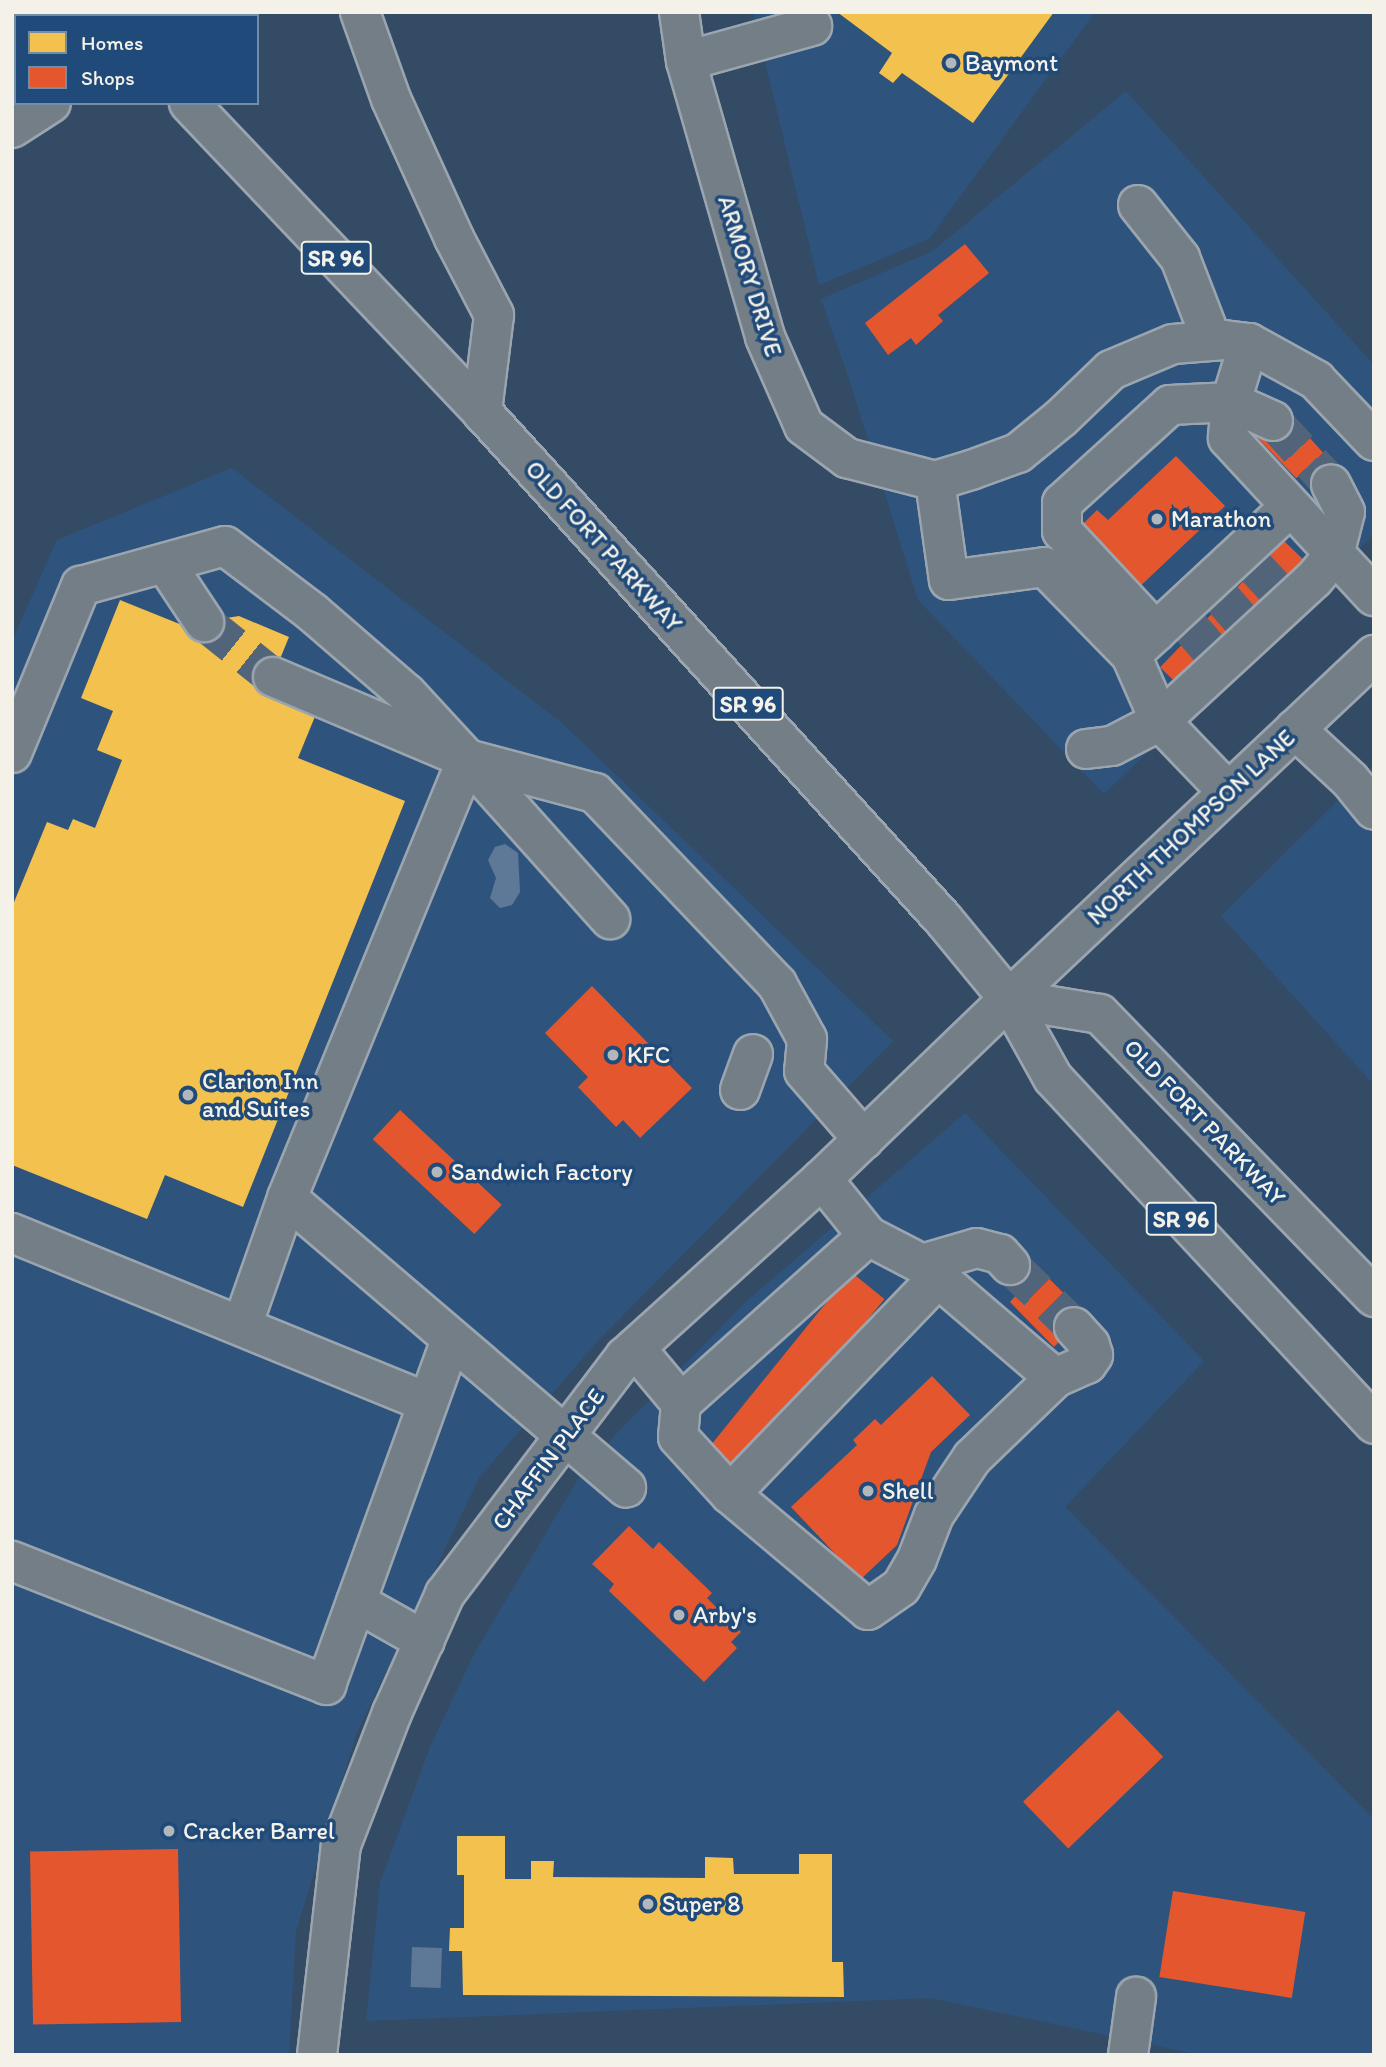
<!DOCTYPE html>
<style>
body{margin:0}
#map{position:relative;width:1386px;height:2067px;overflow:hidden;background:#344b65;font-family:Itim,sans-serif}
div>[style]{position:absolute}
.built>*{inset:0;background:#2e547d}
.water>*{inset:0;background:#5e7998;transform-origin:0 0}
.homes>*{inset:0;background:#f2c14e}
.shops>*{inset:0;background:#e4572e;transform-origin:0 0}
.minor-tunnel>*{height:38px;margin-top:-19px;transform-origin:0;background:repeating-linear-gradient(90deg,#516479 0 38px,transparent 0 57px)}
.roads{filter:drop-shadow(2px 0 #9ba5af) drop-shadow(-2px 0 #9ba5af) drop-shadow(0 2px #9ba5af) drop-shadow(0 -2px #9ba5af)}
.minor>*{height:38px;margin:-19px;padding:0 19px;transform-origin:19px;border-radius:19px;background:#737e87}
.major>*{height:38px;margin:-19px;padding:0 19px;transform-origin:19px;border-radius:19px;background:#737e87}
.highway>*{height:38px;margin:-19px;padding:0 19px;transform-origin:19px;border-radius:19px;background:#737e87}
.dots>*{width:19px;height:19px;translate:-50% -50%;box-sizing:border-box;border:4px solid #1f4a7a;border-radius:50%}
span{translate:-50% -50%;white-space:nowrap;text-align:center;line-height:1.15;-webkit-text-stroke:7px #1f4a7a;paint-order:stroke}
.shield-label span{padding:2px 5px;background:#1f4a7a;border:2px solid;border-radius:5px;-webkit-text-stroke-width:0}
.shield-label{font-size:23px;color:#f4f1e8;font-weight:700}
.poi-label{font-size:24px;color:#f4f1e8}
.left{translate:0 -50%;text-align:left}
.street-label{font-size:24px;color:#f4f1e8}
.frame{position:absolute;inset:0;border:14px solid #f4f1e8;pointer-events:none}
.legend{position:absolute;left:14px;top:14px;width:245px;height:91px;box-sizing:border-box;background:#1f4a7a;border:2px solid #748da6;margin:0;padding:9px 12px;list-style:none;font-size:21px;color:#f4f1e8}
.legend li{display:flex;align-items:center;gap:14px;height:35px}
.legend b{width:35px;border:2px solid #748da6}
</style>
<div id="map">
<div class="built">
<div style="clip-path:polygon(753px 12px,1095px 12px,929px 239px,819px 285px)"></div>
<div style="clip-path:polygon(1126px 91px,1374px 365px,1374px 535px,1104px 794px,918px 600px,849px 379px,821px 299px,933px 251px)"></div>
<div style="clip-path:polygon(232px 468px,563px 724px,893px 1041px,596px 1343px,479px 1478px,357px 1732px,296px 1931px,289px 2055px,12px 2055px,12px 641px,57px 540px)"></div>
<div style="clip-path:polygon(1374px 765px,1374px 1085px,1221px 916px)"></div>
<div style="clip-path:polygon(965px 1113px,1204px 1361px,1065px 1507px,1374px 1819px,1374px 2055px,1200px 2055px,931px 1998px,366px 2021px,380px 1883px,430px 1747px,474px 1654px,581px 1474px,618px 1432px,747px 1301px)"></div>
</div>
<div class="water">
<div style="clip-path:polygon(505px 844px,518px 853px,520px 892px,512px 905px,500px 908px,490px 898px,496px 878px,488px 860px,495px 847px)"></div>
<div style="left:412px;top:1947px;width:30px;height:40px;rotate:2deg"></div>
</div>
<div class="homes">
<div style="clip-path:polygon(837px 12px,1054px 12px,973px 123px,902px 73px,893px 83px,879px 73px,892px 53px)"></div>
<div style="clip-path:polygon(120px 600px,182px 625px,239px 616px,289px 637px,266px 693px,316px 714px,298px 758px,405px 801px,243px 1207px,165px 1175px,147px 1219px,12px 1165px,12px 907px,47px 822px,68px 830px,73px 819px,95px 828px,122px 760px,97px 750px,113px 711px,81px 698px)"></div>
<div style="clip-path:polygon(457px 1836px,505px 1836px,505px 1879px,531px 1879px,531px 1861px,554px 1861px,553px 1877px,705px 1878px,705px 1857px,733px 1858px,734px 1874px,799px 1874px,799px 1854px,832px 1854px,832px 1962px,843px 1962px,844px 1997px,463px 1995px,462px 1951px,449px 1951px,450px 1928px,464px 1928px,464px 1875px,457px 1875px)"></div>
</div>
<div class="shops">
<div style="clip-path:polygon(965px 244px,989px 273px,938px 315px,943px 321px,916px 345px,911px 338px,888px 355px,865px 323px)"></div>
<div style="clip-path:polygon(1285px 410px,1342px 474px,1324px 491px,1305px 473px,1296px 478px,1257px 437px)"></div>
<div style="clip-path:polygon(1176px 456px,1225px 506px,1134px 592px,1081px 526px,1097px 510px,1108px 520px)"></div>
<div style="left:1283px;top:540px;width:40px;height:177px;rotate:44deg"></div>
<div style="clip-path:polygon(592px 986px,692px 1088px,640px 1138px,623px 1120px,616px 1127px,578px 1087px,588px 1077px,545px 1033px)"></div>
<div style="left:400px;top:1110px;width:139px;height:40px;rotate:43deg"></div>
<div style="clip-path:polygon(1023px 1252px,1085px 1315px,1054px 1347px,1010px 1302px,1018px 1293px,1000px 1274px)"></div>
<div style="left:851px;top:1272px;width:43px;height:228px;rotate:39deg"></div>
<div style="clip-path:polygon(932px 1376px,970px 1415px,931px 1452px,897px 1545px,860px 1580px,791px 1507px,857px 1445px,853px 1440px,875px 1419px,881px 1425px)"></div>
<div style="clip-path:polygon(629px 1526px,653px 1549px,659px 1542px,712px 1593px,707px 1598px,741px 1632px,731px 1642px,737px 1648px,704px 1682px,609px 1591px,614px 1584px,592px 1564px)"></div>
<div style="left:1118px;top:1710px;width:65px;height:132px;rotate:46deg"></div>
<div style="left:178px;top:1849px;width:173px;height:148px;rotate:89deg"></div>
<div style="left:1173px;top:1891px;width:134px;height:87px;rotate:9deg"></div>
</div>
<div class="minor-tunnel">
<div style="left:1273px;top:421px;width:86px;rotate:47.4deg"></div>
<div style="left:1255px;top:567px;width:40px;rotate:47deg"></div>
<div style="left:1222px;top:598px;width:40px;rotate:49deg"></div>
<div style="left:204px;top:622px;width:88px;rotate:38.6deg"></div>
<div style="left:1191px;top:628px;width:38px;rotate:49deg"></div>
<div style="left:1010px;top:1265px;width:89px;rotate:44.1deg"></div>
</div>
<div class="roads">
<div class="minor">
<div style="left:679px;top:12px;width:49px;rotate:81.9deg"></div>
<div style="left:686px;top:61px;width:287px;rotate:74deg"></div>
<div style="left:765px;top:337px;width:97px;rotate:66.3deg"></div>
<div style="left:804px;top:426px;width:54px;rotate:36.7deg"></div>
<div style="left:847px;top:458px;width:91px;rotate:14.6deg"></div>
<div style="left:935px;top:481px;width:38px;rotate:-17deg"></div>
<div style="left:971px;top:470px;width:50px;rotate:-19.9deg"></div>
<div style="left:1018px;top:453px;width:55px;rotate:-39.1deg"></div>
<div style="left:1061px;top:418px;width:69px;rotate:-43.8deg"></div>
<div style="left:1111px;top:370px;width:67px;rotate:-22.8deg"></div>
<div style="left:1173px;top:344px;width:51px;rotate:-4.5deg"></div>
<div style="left:1224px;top:340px;width:25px;rotate:7deg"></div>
<div style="left:1249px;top:343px;width:77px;rotate:28.9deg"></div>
<div style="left:1316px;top:380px;width:84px;rotate:46.4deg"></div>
<div style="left:686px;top:61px;width:131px;rotate:-15.5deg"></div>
<div style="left:1138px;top:205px;width:68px;rotate:51.6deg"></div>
<div style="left:1180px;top:258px;width:89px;rotate:68.9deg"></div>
<div style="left:1249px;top:343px;width:62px;rotate:107deg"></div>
<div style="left:1231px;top:402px;width:36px;rotate:95deg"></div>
<div style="left:1228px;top:438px;width:215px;rotate:47.3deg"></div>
<div style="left:935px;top:481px;width:100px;rotate:82deg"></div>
<div style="left:949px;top:580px;width:97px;rotate:-7.7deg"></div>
<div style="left:1045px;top:567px;width:123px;rotate:45.7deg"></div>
<div style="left:1290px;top:507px;width:217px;rotate:137.1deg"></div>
<div style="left:1131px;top:655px;width:72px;rotate:66.3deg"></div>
<div style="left:1160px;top:721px;width:209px;rotate:-42.7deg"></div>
<div style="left:1314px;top:579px;width:31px;rotate:-50deg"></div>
<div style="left:1334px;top:555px;width:44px;rotate:-75.7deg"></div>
<div style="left:1345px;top:512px;width:31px;rotate:-117deg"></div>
<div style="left:165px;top:563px;width:71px;rotate:56.5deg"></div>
<div style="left:1156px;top:632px;width:138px;rotate:-132.9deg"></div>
<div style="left:1062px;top:531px;width:28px;rotate:-90deg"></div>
<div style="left:1062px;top:503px;width:146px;rotate:-42.2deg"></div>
<div style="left:1170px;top:405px;width:61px;rotate:-2.8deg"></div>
<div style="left:1231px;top:402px;width:46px;rotate:24.3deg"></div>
<div style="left:273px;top:677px;width:211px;rotate:22.9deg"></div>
<div style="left:467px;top:759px;width:132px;rotate:14.9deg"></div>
<div style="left:595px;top:793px;width:264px;rotate:46.4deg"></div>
<div style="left:777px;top:984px;width:63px;rotate:61.4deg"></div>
<div style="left:807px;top:1039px;width:32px;rotate:95deg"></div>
<div style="left:804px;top:1071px;width:91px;rotate:49deg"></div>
<div style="left:1295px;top:729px;width:75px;rotate:42.8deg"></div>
<div style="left:1350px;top:780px;width:38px;rotate:51deg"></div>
<div style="left:1086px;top:749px;width:26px;rotate:-7deg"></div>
<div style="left:1112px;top:746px;width:54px;rotate:-27.5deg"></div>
<div style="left:1160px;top:721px;width:98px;rotate:46.2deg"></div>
<div style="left:12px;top:753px;width:181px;rotate:-67.6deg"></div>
<div style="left:81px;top:586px;width:149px;rotate:-15.5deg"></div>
<div style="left:225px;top:546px;width:109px;rotate:37.2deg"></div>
<div style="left:312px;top:612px;width:124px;rotate:40.8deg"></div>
<div style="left:406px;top:693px;width:90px;rotate:47.3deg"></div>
<div style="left:467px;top:759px;width:474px;rotate:112.3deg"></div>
<div style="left:287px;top:1198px;width:446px;rotate:40.5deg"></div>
<div style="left:467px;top:759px;width:215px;rotate:48.2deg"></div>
<div style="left:740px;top:1090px;width:38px;rotate:-70deg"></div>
<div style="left:822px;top:1179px;width:73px;rotate:51.1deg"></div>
<div style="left:868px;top:1236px;width:61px;rotate:27.4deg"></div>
<div style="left:922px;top:1264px;width:175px;rotate:40.6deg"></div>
<div style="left:12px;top:1233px;width:449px;rotate:22.2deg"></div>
<div style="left:868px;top:1236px;width:251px;rotate:138.2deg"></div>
<div style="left:681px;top:1403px;width:34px;rotate:95deg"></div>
<div style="left:678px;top:1437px;width:77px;rotate:47.6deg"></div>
<div style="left:730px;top:1494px;width:180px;rotate:40deg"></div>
<div style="left:868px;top:1610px;width:40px;rotate:-34.9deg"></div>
<div style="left:901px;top:1587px;width:32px;rotate:-60deg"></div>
<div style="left:917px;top:1559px;width:47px;rotate:-68.9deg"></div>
<div style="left:934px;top:1515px;width:69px;rotate:-56.3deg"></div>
<div style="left:972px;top:1458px;width:115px;rotate:-43.9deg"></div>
<div style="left:1055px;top:1378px;width:35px;rotate:-24deg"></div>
<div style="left:1087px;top:1364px;width:11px;rotate:-56deg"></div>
<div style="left:1093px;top:1355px;width:10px;rotate:-107deg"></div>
<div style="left:1090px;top:1345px;width:24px;rotate:-132deg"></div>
<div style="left:922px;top:1264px;width:57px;rotate:-16.2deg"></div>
<div style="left:977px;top:1248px;width:24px;rotate:15deg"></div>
<div style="left:1000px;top:1254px;width:15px;rotate:48deg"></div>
<div style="left:242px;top:1326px;width:136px;rotate:-70.6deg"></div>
<div style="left:635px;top:1348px;width:72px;rotate:50.1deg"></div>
<div style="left:730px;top:1494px;width:300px;rotate:-46.1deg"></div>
<div style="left:12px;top:1561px;width:338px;rotate:21.5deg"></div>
<div style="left:326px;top:1685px;width:368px;rotate:-70.1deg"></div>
<div style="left:356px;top:1602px;width:79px;rotate:29.5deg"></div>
<div style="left:317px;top:2055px;width:211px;rotate:-83.5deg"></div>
<div style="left:341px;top:1845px;width:142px;rotate:-68.9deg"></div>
<div style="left:392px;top:1713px;width:130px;rotate:-66deg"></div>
<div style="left:445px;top:1594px;width:298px;rotate:-52.8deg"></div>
<div style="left:625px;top:1357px;width:266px;rotate:-42.1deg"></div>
<div style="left:822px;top:1179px;width:260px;rotate:-43.9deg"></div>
<div style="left:1128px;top:2055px;width:59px;rotate:-82.1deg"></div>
</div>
<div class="major">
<div style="left:100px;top:12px;width:5px;rotate:53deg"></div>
<div style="left:189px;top:103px;width:426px;rotate:46.5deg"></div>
<div style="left:482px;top:412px;width:685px;rotate:47.72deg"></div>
<div style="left:943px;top:919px;width:104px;rotate:50.5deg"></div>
<div style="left:1009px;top:999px;width:90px;rotate:60.9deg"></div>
<div style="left:1053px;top:1078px;width:472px;rotate:47.1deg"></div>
<div style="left:1009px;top:999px;width:502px;rotate:-43.3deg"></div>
<div style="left:1009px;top:999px;width:92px;rotate:9.4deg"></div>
<div style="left:1100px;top:1014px;width:394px;rotate:45.9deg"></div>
</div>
<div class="highway">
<div style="left:360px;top:12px;width:92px;rotate:70.4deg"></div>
<div style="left:391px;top:99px;width:153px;rotate:65.6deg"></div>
<div style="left:454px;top:238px;width:87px;rotate:62.5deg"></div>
<div style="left:494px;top:315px;width:98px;rotate:97.1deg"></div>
<div style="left:12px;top:128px;width:46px;rotate:-32.7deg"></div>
</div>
</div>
<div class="dots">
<div style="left:951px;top:63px;background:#b1b7ba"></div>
<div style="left:1157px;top:519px;background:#b1b7ba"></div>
<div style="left:613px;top:1055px;background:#b1b7ba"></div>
<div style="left:188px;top:1095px;background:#b1b7ba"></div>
<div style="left:437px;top:1172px;background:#b1b7ba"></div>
<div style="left:868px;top:1491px;background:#b1b7ba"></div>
<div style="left:679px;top:1615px;background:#b1b7ba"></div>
<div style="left:169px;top:1831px;background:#b1b7ba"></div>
<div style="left:648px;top:1904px;background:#b1b7ba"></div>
</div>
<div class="shield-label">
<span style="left:336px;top:258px">SR 96</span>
<span style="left:748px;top:704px">SR 96</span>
<span style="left:1181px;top:1219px">SR 96</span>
</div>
<div class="poi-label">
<span class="left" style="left:965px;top:63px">Baymont</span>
<span class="left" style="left:1171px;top:519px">Marathon</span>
<span class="left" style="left:627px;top:1055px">KFC</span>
<span class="left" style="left:202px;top:1095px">Clarion Inn<br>and Suites</span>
<span class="left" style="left:451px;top:1172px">Sandwich Factory</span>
<span class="left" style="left:882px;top:1491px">Shell</span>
<span class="left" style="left:693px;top:1615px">Arby's</span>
<span class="left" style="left:183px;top:1831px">Cracker Barrel</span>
<span class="left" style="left:662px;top:1904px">Super 8</span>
</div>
<div class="street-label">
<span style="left:750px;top:276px;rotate:73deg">ARMORY DRIVE</span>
<span style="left:604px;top:546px;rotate:48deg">OLD FORT PARKWAY</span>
<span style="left:1191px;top:827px;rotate:-43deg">NORTH THOMPSON LANE</span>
<span style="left:1205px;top:1122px;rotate:46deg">OLD FORT PARKWAY</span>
<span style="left:548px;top:1459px;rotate:-53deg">CHAFFIN PLACE</span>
</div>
<div class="frame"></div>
<ul class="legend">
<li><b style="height:19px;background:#f2c14e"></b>Homes</li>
<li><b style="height:19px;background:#e4572e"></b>Shops</li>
</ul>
</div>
